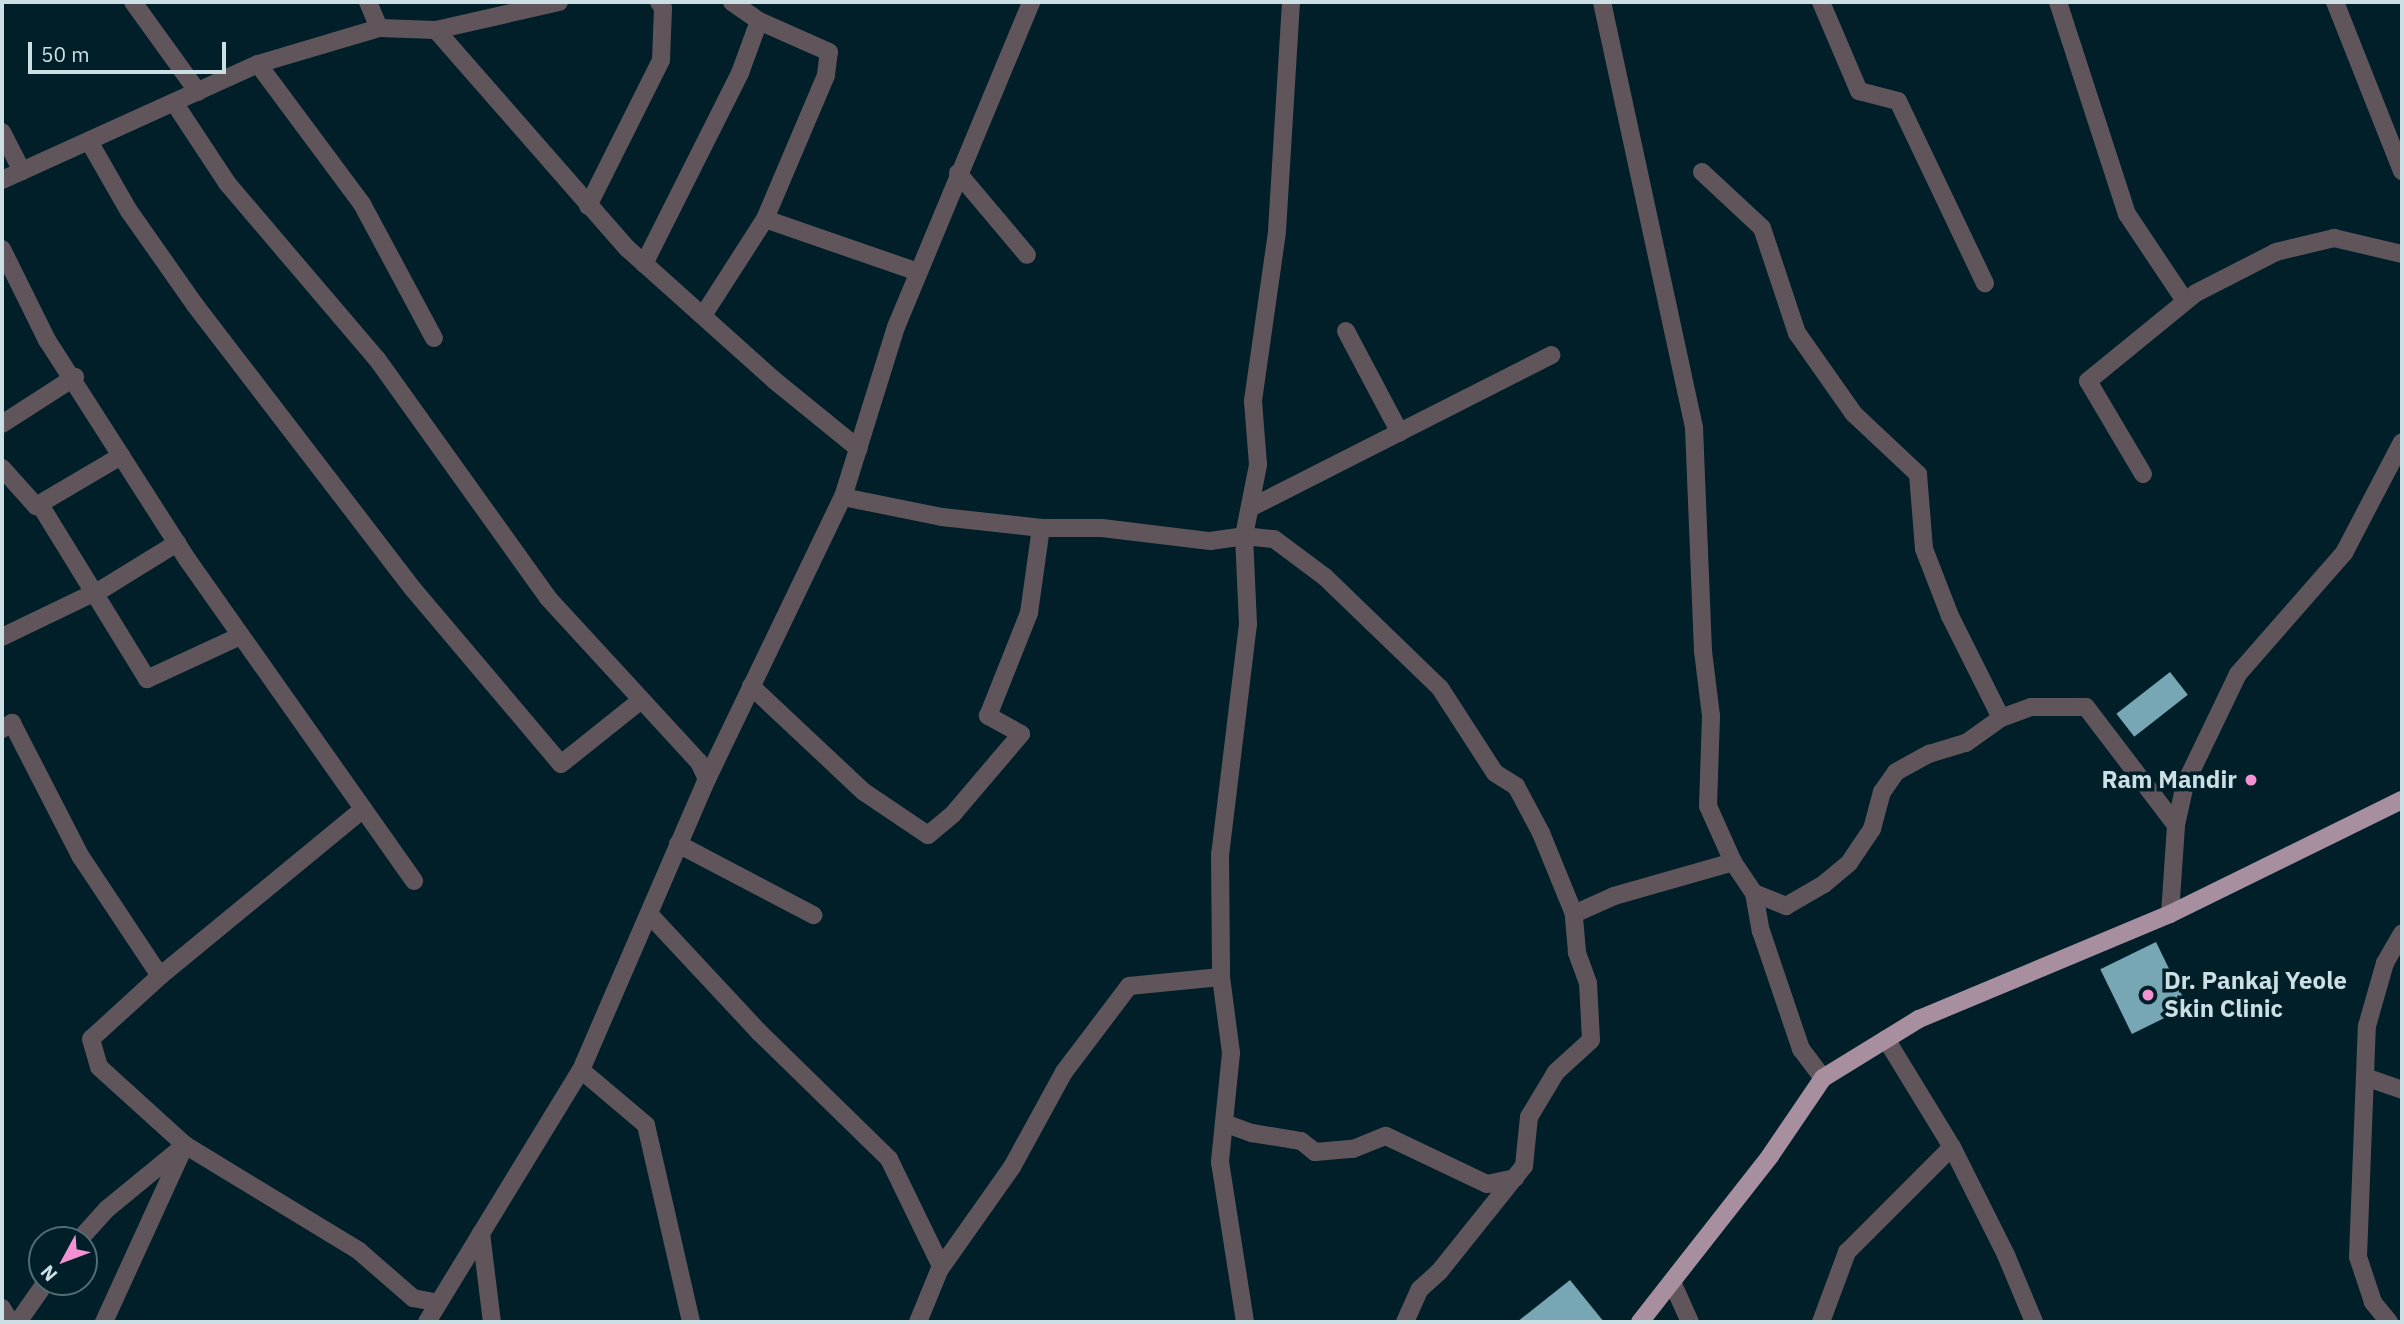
<!DOCTYPE html>
<style>
body{margin:0}
#map{position:relative;width:2404px;height:1324px;overflow:hidden;background:#001f28;font-family:"IBM Plex Sans",sans-serif}
div>[style]{position:absolute}
.building>*{inset:0;background:#77a6b4;transform-origin:0 0}
.minor>*{height:18px;margin:-9px;padding:0 9px;transform-origin:9px;border-radius:9px;background:#61555c}
.major>*{height:18px;margin:-9px;padding:0 9px;transform-origin:9px;border-radius:9px;background:#a88f9f}
.dots>*{width:19px;height:19px;translate:-50% -50%;box-sizing:border-box;border:4px solid #001f28;border-radius:50%}
span{translate:-50% -50%;white-space:nowrap;text-align:center;line-height:1.15;-webkit-text-stroke:7px #001f28;paint-order:stroke}
.poi-label{font-size:24px;color:#ccdfe5;font-weight:700}
.right{translate:-100% -50%;text-align:right}
.left{translate:0 -50%;text-align:left}
.frame{position:absolute;inset:0;border:4px solid #ccdfe5;pointer-events:none}
.north{position:absolute;left:28px;top:1226px;width:70px;height:70px;box-sizing:border-box;background:#001f28;border:2px solid #526c74;border-radius:50%;rotate:229deg;font-size:19px;font-weight:700;line-height:28px;text-align:center;color:#ccdfe5}
.north::after{content:'';display:block;margin:auto;width:24px;height:32px;background:#f491d3;clip-path:polygon(50% 0,100% 100%,50% 72%,0 100%)}
.scale{position:absolute;left:28px;top:42px;width:198px;height:32px;box-sizing:border-box;border:4px solid #ccdfe5;border-top:0;padding-left:9px;font-size:21px;line-height:24px;white-space:nowrap;color:#ccdfe5;-webkit-text-stroke:5px #001f28;paint-order:stroke}
</style>
<div id="map">
<div class="building">
<div style="left:2170px;top:672px;width:29px;height:68px;rotate:52deg"></div>
<div style="left:2156px;top:942px;width:72px;height:62px;rotate:64deg"></div>
<div style="clip-path:polygon(1570px 1280px,1604px 1322px,1517px 1322px)"></div>
</div>
<div class="minor">
<div style="left:133px;top:2px;width:111px;rotate:54.2deg"></div>
<div style="left:368px;top:2px;width:28px;rotate:67deg"></div>
<div style="left:1291px;top:2px;width:230px;rotate:93.5deg"></div>
<div style="left:1277px;top:232px;width:171px;rotate:98.1deg"></div>
<div style="left:1253px;top:401px;width:64px;rotate:85.5deg"></div>
<div style="left:1258px;top:465px;width:72px;rotate:101.2deg"></div>
<div style="left:1244px;top:536px;width:30px;rotate:6deg"></div>
<div style="left:1274px;top:539px;width:64px;rotate:36.7deg"></div>
<div style="left:1325px;top:577px;width:160px;rotate:44deg"></div>
<div style="left:1440px;top:688px;width:101px;rotate:57.1deg"></div>
<div style="left:1495px;top:773px;width:25px;rotate:32deg"></div>
<div style="left:1516px;top:786px;width:53px;rotate:62deg"></div>
<div style="left:1541px;top:833px;width:87px;rotate:67.8deg"></div>
<div style="left:1574px;top:914px;width:44px;rotate:-24.2deg"></div>
<div style="left:1614px;top:896px;width:124px;rotate:-15.9deg"></div>
<div style="left:1602px;top:2px;width:435px;rotate:77.8deg"></div>
<div style="left:1694px;top:427px;width:224px;rotate:87.7deg"></div>
<div style="left:1703px;top:651px;width:65px;rotate:83deg"></div>
<div style="left:1711px;top:716px;width:90px;rotate:91.9deg"></div>
<div style="left:1708px;top:806px;width:61px;rotate:65.9deg"></div>
<div style="left:1733px;top:862px;width:37px;rotate:56deg"></div>
<div style="left:1754px;top:893px;width:35px;rotate:22deg"></div>
<div style="left:1786px;top:906px;width:44px;rotate:-30.1deg"></div>
<div style="left:1824px;top:884px;width:33px;rotate:-40deg"></div>
<div style="left:1849px;top:863px;width:41px;rotate:-55.9deg"></div>
<div style="left:1872px;top:829px;width:38px;rotate:-75deg"></div>
<div style="left:1882px;top:792px;width:24px;rotate:-55deg"></div>
<div style="left:1896px;top:772px;width:38px;rotate:-29deg"></div>
<div style="left:1929px;top:754px;width:39px;rotate:-17deg"></div>
<div style="left:1966px;top:743px;width:43px;rotate:-35.5deg"></div>
<div style="left:2001px;top:718px;width:32px;rotate:-20deg"></div>
<div style="left:2031px;top:707px;width:55px"></div>
<div style="left:2086px;top:707px;width:148px;rotate:52.7deg"></div>
<div style="left:1821px;top:2px;width:97px;rotate:66.9deg"></div>
<div style="left:1859px;top:91px;width:40px;rotate:14.4deg"></div>
<div style="left:1898px;top:101px;width:202px;rotate:64.5deg"></div>
<div style="left:2058px;top:2px;width:223px;rotate:72deg"></div>
<div style="left:2127px;top:214px;width:105px;rotate:56.3deg"></div>
<div style="left:2335px;top:2px;width:182px;rotate:68.4deg"></div>
<div style="left:436px;top:30px;width:291px;rotate:48.8deg"></div>
<div style="left:628px;top:249px;width:196px;rotate:41.9deg"></div>
<div style="left:774px;top:380px;width:109px;rotate:39.1deg"></div>
<div style="left:258px;top:64px;width:174px;rotate:53.4deg"></div>
<div style="left:362px;top:204px;width:152px;rotate:61.8deg"></div>
<div style="left:175px;top:104px;width:95px;rotate:56.6deg"></div>
<div style="left:227px;top:183px;width:231px;rotate:49.6deg"></div>
<div style="left:377px;top:359px;width:294px;rotate:54.4deg"></div>
<div style="left:548px;top:598px;width:223px;rotate:47.4deg"></div>
<div style="left:699px;top:762px;width:19px;rotate:65deg"></div>
<div style="left:2px;top:132px;width:44px;rotate:62.9deg"></div>
<div style="left:90px;top:143px;width:78px;rotate:60.2deg"></div>
<div style="left:129px;top:211px;width:115px;rotate:54.9deg"></div>
<div style="left:195px;top:305px;width:358px;rotate:52.5deg"></div>
<div style="left:413px;top:589px;width:229px;rotate:49.8deg"></div>
<div style="left:561px;top:764px;width:101px;rotate:-38.6deg"></div>
<div style="left:1702px;top:172px;width:82px;rotate:43deg"></div>
<div style="left:1762px;top:228px;width:111px;rotate:71.6deg"></div>
<div style="left:1797px;top:333px;width:99px;rotate:54.9deg"></div>
<div style="left:1854px;top:414px;width:88px;rotate:43.2deg"></div>
<div style="left:1918px;top:474px;width:75px;rotate:85.4deg"></div>
<div style="left:1924px;top:549px;width:72px;rotate:68.8deg"></div>
<div style="left:1950px;top:616px;width:114px;rotate:63.4deg"></div>
<div style="left:958px;top:173px;width:107px;rotate:49.9deg"></div>
<div style="left:2px;top:180px;width:281px;rotate:-24.4deg"></div>
<div style="left:258px;top:64px;width:126px;rotate:-16.6deg"></div>
<div style="left:379px;top:28px;width:57px;rotate:2deg"></div>
<div style="left:436px;top:30px;width:126px;rotate:-12.8deg"></div>
<div style="left:588px;top:206px;width:163px;rotate:-63.4deg"></div>
<div style="left:661px;top:60px;width:52px;rotate:-87.8deg"></div>
<div style="left:663px;top:8px;width:7px;rotate:-124deg"></div>
<div style="left:765px;top:219px;width:162px;rotate:19.1deg"></div>
<div style="left:2px;top:249px;width:102px;rotate:63.7deg"></div>
<div style="left:47px;top:340px;width:260px;rotate:57.4deg"></div>
<div style="left:187px;top:559px;width:394px;rotate:54.8deg"></div>
<div style="left:644px;top:264px;width:214px;rotate:-63.3deg"></div>
<div style="left:740px;top:73px;width:55px;rotate:-69.9deg"></div>
<div style="left:704px;top:314px;width:113px;rotate:-57.3deg"></div>
<div style="left:765px;top:219px;width:156px;rotate:-67deg"></div>
<div style="left:826px;top:75px;width:23px;rotate:-83deg"></div>
<div style="left:829px;top:52px;width:77px;rotate:-156.1deg"></div>
<div style="left:759px;top:21px;width:33px;rotate:-145deg"></div>
<div style="left:1346px;top:331px;width:115px;rotate:62.1deg"></div>
<div style="left:2px;top:424px;width:87px;rotate:-32.8deg"></div>
<div style="left:2px;top:468px;width:51px;rotate:48.2deg"></div>
<div style="left:36px;top:506px;width:99px;rotate:-30.5deg"></div>
<div style="left:2143px;top:474px;width:108px;rotate:-120.6deg"></div>
<div style="left:2088px;top:381px;width:139px;rotate:-39.2deg"></div>
<div style="left:2196px;top:293px;width:90px;rotate:-27.1deg"></div>
<div style="left:2276px;top:252px;width:60px;rotate:-13.6deg"></div>
<div style="left:2334px;top:238px;width:70px;rotate:13.2deg"></div>
<div style="left:843px;top:497px;width:101px;rotate:11.4deg"></div>
<div style="left:942px;top:517px;width:100px;rotate:6.3deg"></div>
<div style="left:1041px;top:528px;width:61px"></div>
<div style="left:1102px;top:528px;width:109px;rotate:6.9deg"></div>
<div style="left:1210px;top:541px;width:34px;rotate:-8deg"></div>
<div style="left:1244px;top:536px;width:88px;rotate:87.4deg"></div>
<div style="left:1248px;top:624px;width:232px;rotate:96.9deg"></div>
<div style="left:1220px;top:854px;width:123px;rotate:89.5deg"></div>
<div style="left:1221px;top:977px;width:77px;rotate:82.5deg"></div>
<div style="left:1231px;top:1053px;width:110px;rotate:95.8deg"></div>
<div style="left:1220px;top:1162px;width:162px;rotate:81.1deg"></div>
<div style="left:36px;top:506px;width:6px;rotate:18deg"></div>
<div style="left:42px;top:508px;width:201px;rotate:58.4deg"></div>
<div style="left:147px;top:679px;width:102px;rotate:-24.8deg"></div>
<div style="left:1250px;top:508px;width:338px;rotate:-26.9deg"></div>
<div style="left:2px;top:637px;width:113px;rotate:-25.7deg"></div>
<div style="left:104px;top:588px;width:86px;rotate:-31.7deg"></div>
<div style="left:751px;top:686px;width:155px;rotate:43.2deg"></div>
<div style="left:864px;top:792px;width:77px;rotate:33.9deg"></div>
<div style="left:928px;top:835px;width:33px;rotate:-40deg"></div>
<div style="left:953px;top:814px;width:105px;rotate:-49.6deg"></div>
<div style="left:1021px;top:734px;width:38px;rotate:-151deg"></div>
<div style="left:988px;top:716px;width:111px;rotate:-68.3deg"></div>
<div style="left:1029px;top:613px;width:86px;rotate:-82deg"></div>
<div style="left:2px;top:729px;width:12px;rotate:-31deg"></div>
<div style="left:12px;top:723px;width:151px;rotate:62.8deg"></div>
<div style="left:81px;top:857px;width:143px;rotate:56.4deg"></div>
<div style="left:160px;top:976px;width:93px;rotate:137.6deg"></div>
<div style="left:91px;top:1039px;width:29px;rotate:74deg"></div>
<div style="left:99px;top:1067px;width:116px;rotate:42.2deg"></div>
<div style="left:185px;top:1145px;width:204px;rotate:31.3deg"></div>
<div style="left:359px;top:1251px;width:72px;rotate:41deg"></div>
<div style="left:413px;top:1298px;width:25px;rotate:11deg"></div>
<div style="left:678px;top:844px;width:153px;rotate:27.7deg"></div>
<div style="left:1754px;top:893px;width:39px;rotate:80deg"></div>
<div style="left:1761px;top:931px;width:125px;rotate:71.3deg"></div>
<div style="left:1801px;top:1049px;width:36px;rotate:53deg"></div>
<div style="left:649px;top:914px;width:161px;rotate:47deg"></div>
<div style="left:759px;top:1032px;width:182px;rotate:44.3deg"></div>
<div style="left:889px;top:1159px;width:119px;rotate:64.1deg"></div>
<div style="left:941px;top:1266px;width:61px;rotate:112.3deg"></div>
<div style="left:2170px;top:914px;width:89px;rotate:-86.1deg"></div>
<div style="left:2176px;top:825px;width:42px;rotate:-77.6deg"></div>
<div style="left:2185px;top:784px;width:122px;rotate:-64.3deg"></div>
<div style="left:2238px;top:674px;width:161px;rotate:-48.8deg"></div>
<div style="left:2344px;top:553px;width:125px;rotate:-62.4deg"></div>
<div style="left:160px;top:976px;width:263px;rotate:-39.4deg"></div>
<div style="left:1886px;top:1039px;width:127px;rotate:58.6deg"></div>
<div style="left:1952px;top:1147px;width:121px;rotate:63.4deg"></div>
<div style="left:2006px;top:1255px;width:73px;rotate:67.3deg"></div>
<div style="left:581px;top:1070px;width:85px;rotate:40.2deg"></div>
<div style="left:646px;top:1125px;width:202px;rotate:77.1deg"></div>
<div style="left:2368px;top:1078px;width:36px;rotate:19deg"></div>
<div style="left:1224px;top:1123px;width:30px;rotate:20deg"></div>
<div style="left:1252px;top:1133px;width:50px;rotate:9.3deg"></div>
<div style="left:1301px;top:1141px;width:18px;rotate:38deg"></div>
<div style="left:1315px;top:1152px;width:38px;rotate:-5deg"></div>
<div style="left:1353px;top:1149px;width:35px;rotate:-22deg"></div>
<div style="left:1386px;top:1136px;width:112px;rotate:25.4deg"></div>
<div style="left:1487px;top:1184px;width:29px;rotate:-12deg"></div>
<div style="left:481px;top:1233px;width:90px;rotate:83deg"></div>
<div style="left:79px;top:1240px;width:42px;rotate:-47.9deg"></div>
<div style="left:107px;top:1209px;width:101px;rotate:-39.4deg"></div>
<div style="left:185px;top:1145px;width:195px;rotate:114.6deg"></div>
<div style="left:940px;top:1269px;width:125px;rotate:-54.8deg"></div>
<div style="left:1012px;top:1167px;width:108px;rotate:-61.3deg"></div>
<div style="left:1064px;top:1072px;width:108px;rotate:-52.9deg"></div>
<div style="left:1129px;top:986px;width:92px;rotate:-5.6deg"></div>
<div style="left:1672px;top:1282px;width:44px;rotate:65.8deg"></div>
<div style="left:2px;top:1308px;width:16px;rotate:60deg"></div>
<div style="left:18px;top:1322px;width:49px;rotate:-55deg"></div>
<div style="left:427px;top:1322px;width:295px;rotate:-58.6deg"></div>
<div style="left:581px;top:1070px;width:317px;rotate:-66.6deg"></div>
<div style="left:707px;top:779px;width:313px;rotate:-64.3deg"></div>
<div style="left:843px;top:497px;width:178px;rotate:-72.7deg"></div>
<div style="left:896px;top:327px;width:352px;rotate:-67.4deg"></div>
<div style="left:1405px;top:1322px;width:36px;rotate:-66deg"></div>
<div style="left:1420px;top:1289px;width:25px;rotate:-42deg"></div>
<div style="left:1439px;top:1272px;width:136px;rotate:-51.3deg"></div>
<div style="left:1524px;top:1166px;width:49px;rotate:-84.2deg"></div>
<div style="left:1529px;top:1117px;width:52px;rotate:-59deg"></div>
<div style="left:1556px;top:1072px;width:47px;rotate:-42.4deg"></div>
<div style="left:1591px;top:1040px;width:57px;rotate:-93deg"></div>
<div style="left:1588px;top:983px;width:33px;rotate:-110deg"></div>
<div style="left:1577px;top:952px;width:38px;rotate:-95deg"></div>
<div style="left:1821px;top:1322px;width:75px;rotate:-69.6deg"></div>
<div style="left:1847px;top:1252px;width:148px;rotate:-45deg"></div>
<div style="left:2389px;top:1322px;width:26px;rotate:-129deg"></div>
<div style="left:2373px;top:1302px;width:47px;rotate:-108.4deg"></div>
<div style="left:2358px;top:1257px;width:231px;rotate:-87.8deg"></div>
<div style="left:2367px;top:1026px;width:66px;rotate:-74.1deg"></div>
<div style="left:2385px;top:963px;width:34px;rotate:-60deg"></div>
</div>
<div class="major">
<div style="left:1640px;top:1322px;width:211px;rotate:-51.9deg"></div>
<div style="left:1770px;top:1156px;width:94px;rotate:-55.8deg"></div>
<div style="left:1823px;top:1078px;width:113px;rotate:-31.6deg"></div>
<div style="left:1919px;top:1019px;width:272px;rotate:-22.7deg"></div>
<div style="left:2170px;top:914px;width:258px;rotate:-26.2deg"></div>
</div>
<div class="dots">
<div style="left:2251px;top:780px;background:#f491d3"></div>
<div style="left:2148px;top:995px;background:#f491d3"></div>
</div>
<div class="poi-label">
<span class="right" style="left:2237px;top:780px">Ram Mandir</span>
<span class="left" style="left:2164px;top:995px">Dr. Pankaj Yeole<br>Skin Clinic</span>
</div>
<div class="frame"></div>
<div class="north">N</div>
<div class="scale">50 m</div>
</div>
